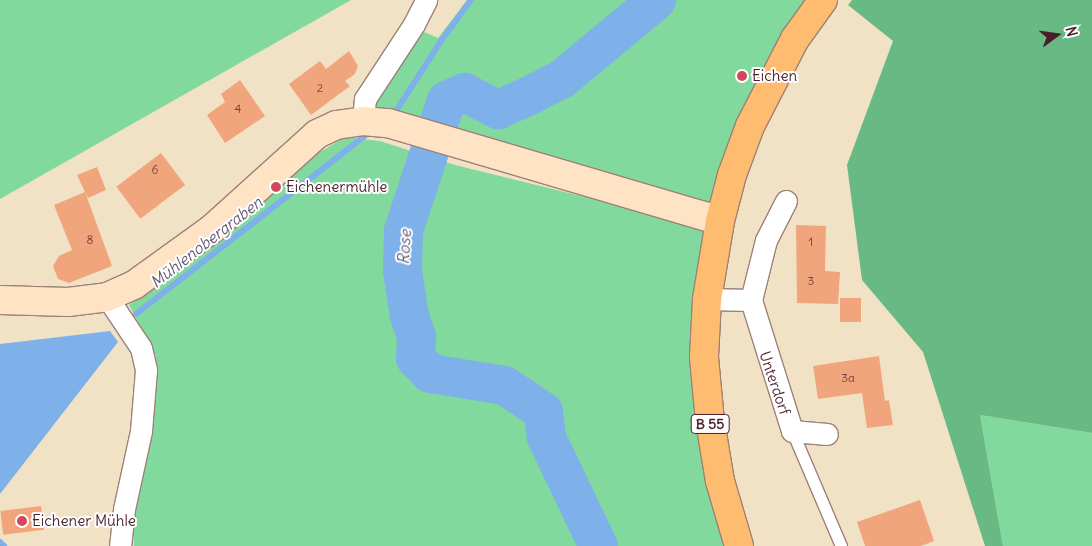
<!DOCTYPE html>
<meta charset="utf-8">
<style>
body{margin:0}
#map{position:relative;width:1092px;height:546px;overflow:hidden;background:#f2e2c5;font-family:Delius,sans-serif}
div>[style]{position:absolute}
.green>*{inset:0;background:#81d99d}
.forest>*{inset:0;background:#68b984}
.water>*{inset:0;background:#7eb0ea}
.stream>*{height:6px;margin:-3px;padding:0 3px;transform-origin:3px;border-radius:3px;background:#7eb0ea}
.river>*{height:39px;margin:-19.5px;padding:0 19.5px;transform-origin:19.5px;border-radius:19.5px;background:#7eb0ea}
.building>*{inset:0;background:#f0a57d;transform-origin:0 0}
.roads{filter:drop-shadow(1px 0 #9e8078) drop-shadow(-1px 0 #9e8078) drop-shadow(0 1px #9e8078) drop-shadow(0 -1px #9e8078)}
.lane>*{height:11px;margin:-5.5px;padding:0 5.5px;transform-origin:5.5px;border-radius:5.5px;background:#fff}
.street>*{height:21px;margin:-10.5px;padding:0 10.5px;transform-origin:10.5px;border-radius:10.5px;background:#fff}
.secondary>*{height:28px;margin:-14px;padding:0 14px;transform-origin:14px;border-radius:14px;background:#fee4c5}
.primary>*{height:28px;margin:-14px;padding:0 14px;transform-origin:14px;border-radius:14px;background:#fdbc6f}
.dots>*{width:14px;height:14px;translate:-50% -50%;box-sizing:border-box;border:2px solid #fff;border-radius:50%}
span{translate:-50% -50%;white-space:nowrap;text-align:center;line-height:1.15;-webkit-text-stroke:4px #fff;paint-order:stroke}
.number-label{font-size:12px;color:#744040}
.number-label span{-webkit-text-stroke-width:0}
.shield-label span{padding:1px 4px;background:#fff;border:1px solid;border-radius:4px;-webkit-text-stroke-width:0}
.shield-label{font-size:14px;color:#4a1f2b;font-weight:700}
.poi-label{font-size:15px;color:#4a1f2b}
.left{translate:0 -50%;text-align:left}
.street-label{font-size:15px;color:#4a1f2b}
.water-label{font-size:16px;color:#5f5977;font-style:italic}
.north{position:absolute;left:1032px;top:10px;width:50px;height:50px;-webkit-text-stroke:4px #fff;paint-order:stroke;rotate:76deg;font-size:14px;font-weight:700;line-height:20px;text-align:center;color:#4a1f2b}
.north::after{content:'';display:block;margin:auto;width:18px;height:22px;background:#4a1f2b;clip-path:polygon(50% 0,100% 100%,50% 72%,0 100%)}
</style>
<div id="map">
<div class="green">
<div style="clip-path:polygon(0 0,351px 0,0 199px)"></div>
<div style="clip-path:polygon(467px 0,812px 0,711px 208px,377px 114px,376px 100px,422px 31px,438px 38px)"></div>
<div style="clip-path:polygon(345px 137px,380px 141px,455px 165px,707px 227px,727px 546px,134px 546px,131px 510px,148px 437px,156px 356px,129px 305px,187px 265px,317px 154px)"></div>
<div style="clip-path:polygon(980px 415px,1092px 433px,1092px 546px,1003px 546px)"></div>
</div>
<div class="forest">
<div style="clip-path:polygon(852px 0,1092px 0,1092px 433px,980px 415px,1003px 546px,985px 546px,923px 352px,862px 280px,847px 165px,893px 41px,848px 5px)"></div>
</div>
<div class="water">
<div style="clip-path:polygon(110px 331px,118px 342px,0 494px,0 344px)"></div>
</div>
<div class="stream">
<div style="left:398px;top:108px;width:80px;rotate:-57.3deg"></div>
<div style="left:441px;top:41px;width:51px;rotate:-53.8deg"></div>
<div style="left:136px;top:314px;width:290px;rotate:-37.9deg"></div>
<div style="left:0;top:542px;width:6px;rotate:45deg"></div>
</div>
<div class="river">
<div style="left:598px;top:546px;width:121px;rotate:-115.5deg"></div>
<div style="left:546px;top:437px;width:26px;rotate:-97deg"></div>
<div style="left:543px;top:411px;width:47px;rotate:-146.3deg"></div>
<div style="left:504px;top:385px;width:75px;rotate:-170.8deg"></div>
<div style="left:430px;top:373px;width:21px;rotate:-135deg"></div>
<div style="left:415px;top:358px;width:22px;rotate:-87deg"></div>
<div style="left:416px;top:336px;width:21px;rotate:-109deg"></div>
<div style="left:409px;top:316px;width:46px;rotate:-98.8deg"></div>
<div style="left:402px;top:271px;width:41px;rotate:-88.6deg"></div>
<div style="left:403px;top:230px;width:137px;rotate:-71.7deg"></div>
<div style="left:446px;top:100px;width:20px;rotate:-24deg"></div>
<div style="left:464px;top:92px;width:38px;rotate:27deg"></div>
<div style="left:498px;top:109px;width:32px;rotate:-24deg"></div>
<div style="left:527px;top:96px;width:39px;rotate:-27deg"></div>
<div style="left:562px;top:78px;width:122px;rotate:-39.7deg"></div>
</div>
<div class="building">
<div style="clip-path:polygon(349px 51px,358px 66px,355px 74px,345px 81px,350px 86px,311px 115px,289px 84px,320px 61px,326px 69px)"></div>
<div style="clip-path:polygon(240px 80px,265px 116px,225px 143px,207px 115px,225px 102px,221px 94px)"></div>
<div style="left:161px;top:153px;width:40px;height:56px;rotate:53deg"></div>
<div style="clip-path:polygon(97px 167px,106px 190px,88px 198px,85px 192px,112px 266px,69px 283px,58px 279px,53px 266px,59px 256px,72px 250px,54px 205px,85px 192px,77px 175px)"></div>
<div style="clip-path:polygon(796px 225px,826px 226px,825px 271px,840px 272px,838px 304px,797px 303px)"></div>
<div style="left:840px;top:298px;width:21px;height:24px"></div>
<div style="clip-path:polygon(879px 356px,885px 401px,889px 400px,893px 425px,867px 428px,862px 393px,818px 399px,813px 366px)"></div>
<div style="clip-path:polygon(920px 500px,934px 541px,921px 546px,865px 546px,857px 522px)"></div>
<div style="left:41px;top:506px;width:24px;height:41px;rotate:83deg"></div>
</div>
<div class="roads">
<div class="lane">
<div style="left:792px;top:431px;width:125px;rotate:66.9deg"></div>
</div>
<div class="street">
<div style="left:363px;top:121px;width:22px;rotate:-85deg"></div>
<div style="left:365px;top:99px;width:90px;rotate:-56.8deg"></div>
<div style="left:414px;top:24px;width:27px;rotate:-63deg"></div>
<div style="left:786px;top:201px;width:44px;rotate:117.1deg"></div>
<div style="left:766px;top:240px;width:62px;rotate:104deg"></div>
<div style="left:751px;top:300px;width:137px;rotate:72.6deg"></div>
<div style="left:792px;top:431px;width:35px;rotate:5deg"></div>
<div style="left:107px;top:297px;width:61px;rotate:56.3deg"></div>
<div style="left:141px;top:348px;width:23px;rotate:77deg"></div>
<div style="left:146px;top:370px;width:61px;rotate:94.7deg"></div>
<div style="left:141px;top:431px;width:80px;rotate:102.3deg"></div>
<div style="left:124px;top:509px;width:37px;rotate:96deg"></div>
<div style="left:707px;top:299px;width:44px;rotate:1.3deg"></div>
</div>
<div class="secondary">
<div style="left:0;top:300px;width:68px;rotate:1.7deg"></div>
<div style="left:68px;top:302px;width:39px;rotate:-7deg"></div>
<div style="left:107px;top:297px;width:30px;rotate:-24deg"></div>
<div style="left:134px;top:285px;width:97px;rotate:-35.8deg"></div>
<div style="left:213px;top:228px;width:140px;rotate:-42.1deg"></div>
<div style="left:317px;top:134px;width:21px;rotate:-25deg"></div>
<div style="left:336px;top:125px;width:27px;rotate:-8deg"></div>
<div style="left:363px;top:121px;width:25px;rotate:5deg"></div>
<div style="left:388px;top:123px;width:346px;rotate:16.4deg"></div>
</div>
<div class="primary">
<div style="left:739px;top:546px;width:68px;rotate:-106.3deg"></div>
<div style="left:720px;top:481px;width:61px;rotate:-99.5deg"></div>
<div style="left:710px;top:421px;width:64px;rotate:-95.4deg"></div>
<div style="left:704px;top:357px;width:58px;rotate:-87deg"></div>
<div style="left:707px;top:299px;width:79px;rotate:-80.5deg"></div>
<div style="left:720px;top:221px;width:48px;rotate:-75.4deg"></div>
<div style="left:732px;top:175px;width:52px;rotate:-69.8deg"></div>
<div style="left:750px;top:126px;width:98px;rotate:-62.7deg"></div>
<div style="left:795px;top:39px;width:48px;rotate:-54.3deg"></div>
</div>
</div>
<div class="dots">
<div style="left:742px;top:76px;background:#d1495b"></div>
<div style="left:276px;top:187px;background:#d1495b"></div>
<div style="left:22px;top:521px;background:#d1495b"></div>
</div>
<div class="number-label">
<span style="left:320px;top:88px">2</span>
<span style="left:238px;top:109px">4</span>
<span style="left:155px;top:170px">6</span>
<span style="left:90px;top:240px">8</span>
<span style="left:811px;top:242px">1</span>
<span style="left:811px;top:281px">3</span>
<span style="left:848px;top:378px">3a</span>
</div>
<div class="shield-label">
<span style="left:710px;top:424px">B 55</span>
</div>
<div class="poi-label">
<span class="left" style="left:752px;top:76px">Eichen</span>
<span class="left" style="left:286px;top:187px">Eichenermühle</span>
<span class="left" style="left:32px;top:521px">Eichener Mühle</span>
</div>
<div class="street-label">
<span style="left:775px;top:383px;rotate:71deg">Unterdorf</span>
</div>
<div class="water-label">
<span style="left:206px;top:242px;rotate:-38deg">Mühlenobergraben</span>
<span style="left:404px;top:247px;rotate:-86deg">Rose</span>
</div>
<div class="north">N</div>
</div>
